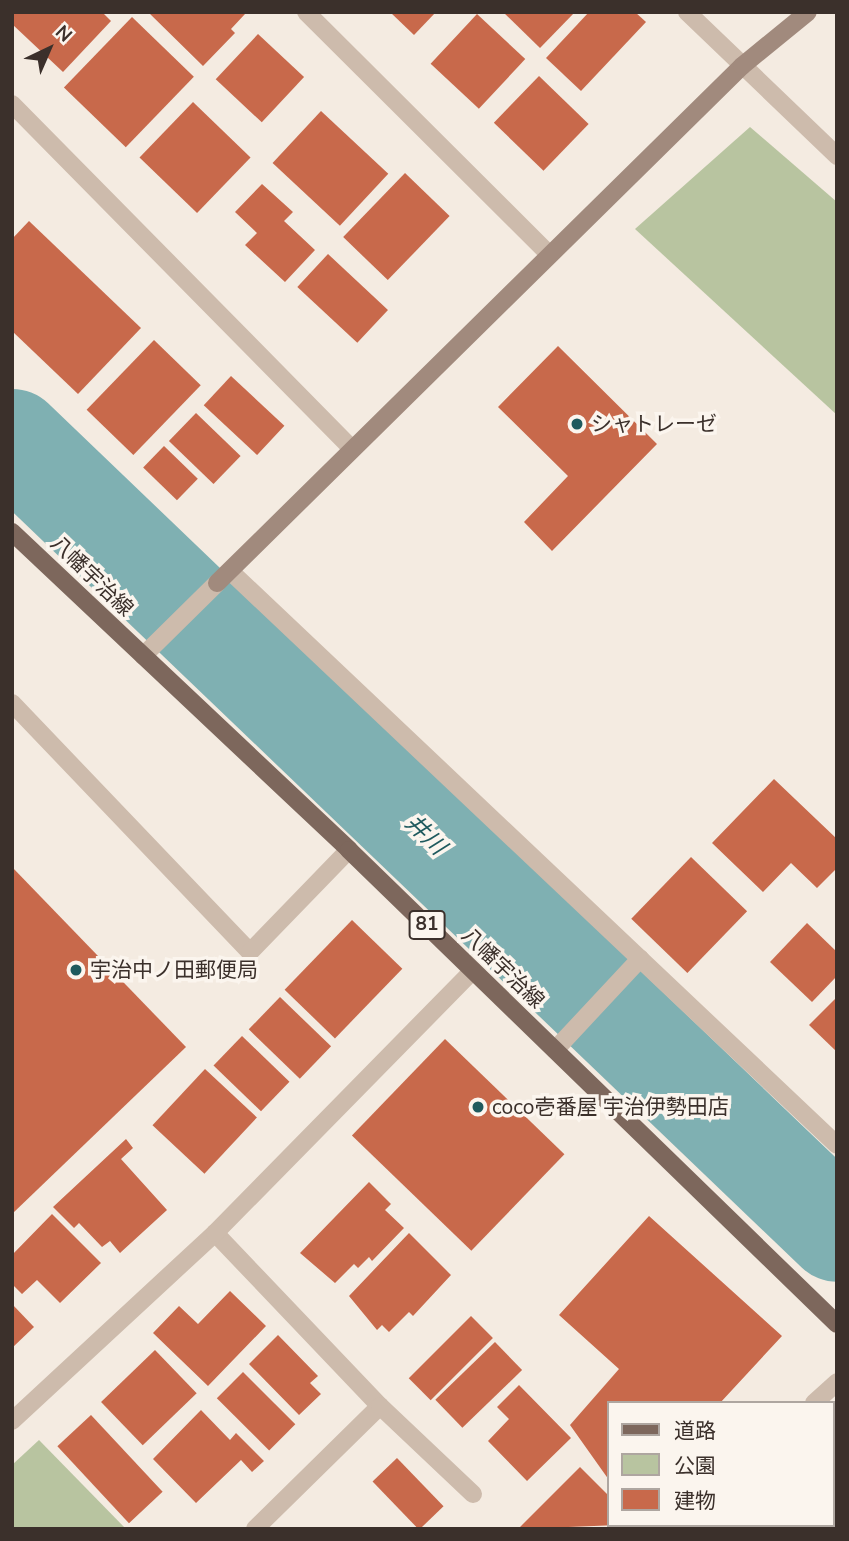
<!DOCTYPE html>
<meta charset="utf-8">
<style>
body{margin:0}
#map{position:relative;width:849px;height:1541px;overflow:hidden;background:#f4ebe1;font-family:"Nunito Sans","Noto Sans JP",sans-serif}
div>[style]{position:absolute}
.green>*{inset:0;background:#b8c4a0}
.river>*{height:103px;margin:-51.5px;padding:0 51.5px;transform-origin:51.5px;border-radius:51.5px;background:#7fb0b2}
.building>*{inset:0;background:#c8694b;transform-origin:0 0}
.lane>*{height:18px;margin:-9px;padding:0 9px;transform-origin:9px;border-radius:9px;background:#cdbbac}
.street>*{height:18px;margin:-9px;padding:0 9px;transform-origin:9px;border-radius:9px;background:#cdbbac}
.secondary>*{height:18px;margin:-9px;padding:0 9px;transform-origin:9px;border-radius:9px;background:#a18a7d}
.primary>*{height:18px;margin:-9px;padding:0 9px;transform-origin:9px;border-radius:9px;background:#7d675c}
.dots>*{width:19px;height:19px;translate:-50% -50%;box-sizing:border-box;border:4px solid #fbf5ee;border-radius:50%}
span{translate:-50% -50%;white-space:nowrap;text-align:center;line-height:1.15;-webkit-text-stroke:7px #fbf5ee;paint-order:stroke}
.shield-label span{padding:2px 5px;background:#fbf5ee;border:2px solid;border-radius:5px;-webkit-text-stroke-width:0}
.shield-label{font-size:19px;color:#3b302b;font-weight:700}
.poi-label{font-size:21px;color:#3b302b}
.left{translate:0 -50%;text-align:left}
.street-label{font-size:21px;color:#3b302b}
.water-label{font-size:23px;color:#1f5a5e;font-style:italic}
.frame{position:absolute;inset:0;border:14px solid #3b302b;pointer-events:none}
.legend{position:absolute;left:607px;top:1401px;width:228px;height:126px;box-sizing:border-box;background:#fbf5ee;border:2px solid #aea6a0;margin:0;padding:9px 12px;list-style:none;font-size:21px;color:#3b302b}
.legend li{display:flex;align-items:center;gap:14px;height:35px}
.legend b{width:35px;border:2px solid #aea6a0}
.north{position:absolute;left:14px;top:14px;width:70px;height:70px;-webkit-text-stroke:5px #fbf5ee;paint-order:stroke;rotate:44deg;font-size:19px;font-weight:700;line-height:28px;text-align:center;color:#3b302b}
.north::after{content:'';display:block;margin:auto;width:24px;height:32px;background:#3b302b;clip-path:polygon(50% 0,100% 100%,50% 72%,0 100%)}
</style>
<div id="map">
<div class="green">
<div style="clip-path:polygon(750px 127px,837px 202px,837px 415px,635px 229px)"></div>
<div style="clip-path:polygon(39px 1440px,126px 1529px,12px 1529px,12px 1465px)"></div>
</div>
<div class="river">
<div style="left:12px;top:440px;width:1142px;rotate:43.76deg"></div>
</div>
<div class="building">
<div style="clip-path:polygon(12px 12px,102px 12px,111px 21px,63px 72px,12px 24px)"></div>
<div style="clip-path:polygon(148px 12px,244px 12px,245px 14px,231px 29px,235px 33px,203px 66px)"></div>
<div style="clip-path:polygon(390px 12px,436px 12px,414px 35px)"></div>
<div style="clip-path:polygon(503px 12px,575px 12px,540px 48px)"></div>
<div style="clip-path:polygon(589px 12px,635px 12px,646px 22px,581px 91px,546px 58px)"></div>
<div style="left:477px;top:14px;width:66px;height:68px;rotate:43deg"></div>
<div style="left:132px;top:17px;width:86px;height:98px;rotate:44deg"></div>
<div style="left:258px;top:34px;width:63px;height:62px;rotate:43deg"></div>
<div style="left:539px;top:76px;width:69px;height:65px;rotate:44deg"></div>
<div style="left:193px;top:102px;width:80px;height:77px;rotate:44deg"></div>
<div style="left:321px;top:111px;width:92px;height:71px;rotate:43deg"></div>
<div style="left:405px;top:173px;width:62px;height:89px;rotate:44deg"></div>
<div style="clip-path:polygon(262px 184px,293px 212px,284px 221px,315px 250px,285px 282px,245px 245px,257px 233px,235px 212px)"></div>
<div style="clip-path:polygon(29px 221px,141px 328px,78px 394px,12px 331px,12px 239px)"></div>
<div style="left:328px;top:254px;width:82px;height:45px;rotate:43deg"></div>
<div style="left:154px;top:340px;width:65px;height:97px;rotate:44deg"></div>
<div style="clip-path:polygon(558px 346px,657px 444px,552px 551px,524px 522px,568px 476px,498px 407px)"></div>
<div style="left:231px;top:376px;width:73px;height:40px;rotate:43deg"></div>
<div style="left:196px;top:413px;width:62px;height:39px;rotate:44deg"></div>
<div style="left:164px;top:446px;width:47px;height:30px;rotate:44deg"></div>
<div style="clip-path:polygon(774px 779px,837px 839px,837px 868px,817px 888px,791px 863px,763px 892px,712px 843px)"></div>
<div style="left:691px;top:857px;width:78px;height:86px;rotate:44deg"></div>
<div style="clip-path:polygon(12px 867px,186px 1047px,12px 1214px)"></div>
<div style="left:352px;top:920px;width:70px;height:97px;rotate:44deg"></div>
<div style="clip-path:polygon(807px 923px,837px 952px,837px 976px,812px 1002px,770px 962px)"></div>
<div style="left:280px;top:997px;width:71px;height:45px;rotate:44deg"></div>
<div style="clip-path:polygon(837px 997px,837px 1052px,809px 1025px)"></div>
<div style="left:242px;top:1036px;width:66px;height:41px;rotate:44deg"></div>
<div style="left:445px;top:1039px;width:166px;height:134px;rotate:44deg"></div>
<div style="left:205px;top:1069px;width:71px;height:77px;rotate:43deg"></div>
<div style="clip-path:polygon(126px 1139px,133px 1148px,121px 1159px,167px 1210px,120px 1253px,110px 1241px,102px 1247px,79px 1223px,74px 1228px,53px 1207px)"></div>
<div style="clip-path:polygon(369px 1182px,391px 1204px,385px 1210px,404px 1228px,372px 1261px,369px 1257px,358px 1268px,354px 1264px,335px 1283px,300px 1253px)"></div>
<div style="clip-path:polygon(52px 1214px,101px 1263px,60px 1303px,37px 1280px,22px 1294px,12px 1284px,12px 1255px)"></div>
<div style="clip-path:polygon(649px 1216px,782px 1336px,720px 1403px,609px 1403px,609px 1480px,570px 1425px,619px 1369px,559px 1315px)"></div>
<div style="clip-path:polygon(409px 1233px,451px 1275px,413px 1316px,409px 1312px,389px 1332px,382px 1325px,377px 1330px,349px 1296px)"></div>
<div style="clip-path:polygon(230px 1291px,266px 1326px,208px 1386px,153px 1333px,179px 1306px,198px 1324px)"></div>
<div style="clip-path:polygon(12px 1304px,34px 1327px,12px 1348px)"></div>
<div style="left:471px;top:1316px;width:31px;height:88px;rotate:45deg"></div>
<div style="clip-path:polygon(278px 1335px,318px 1376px,310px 1383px,321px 1394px,299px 1415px,249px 1364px)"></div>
<div style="left:495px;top:1342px;width:39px;height:83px;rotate:46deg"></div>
<div style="left:155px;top:1350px;width:60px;height:75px;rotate:46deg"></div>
<div style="left:243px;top:1372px;width:74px;height:37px;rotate:45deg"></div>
<div style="clip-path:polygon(519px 1385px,571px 1438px,527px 1481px,488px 1441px,509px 1419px,497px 1407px)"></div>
<div style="clip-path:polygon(201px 1410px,230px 1440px,236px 1433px,264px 1461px,252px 1472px,241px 1460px,196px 1503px,153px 1459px)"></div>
<div style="left:91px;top:1415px;width:105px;height:46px;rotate:47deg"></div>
<div style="clip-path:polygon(837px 1448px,837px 1488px,833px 1492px,833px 1451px)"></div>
<div style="left:397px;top:1458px;width:67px;height:34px;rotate:46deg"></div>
<div style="clip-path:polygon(580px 1467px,609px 1496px,609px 1525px,619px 1525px,518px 1529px)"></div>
</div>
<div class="lane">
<div style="left:12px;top:703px;width:344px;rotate:46.3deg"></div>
<div style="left:250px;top:952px;width:142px;rotate:-45.9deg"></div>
</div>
<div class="street">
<div style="left:306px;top:12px;width:343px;rotate:44.9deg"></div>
<div style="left:687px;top:12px;width:208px;rotate:43.8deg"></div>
<div style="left:12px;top:104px;width:482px;rotate:45.4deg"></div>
<div style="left:230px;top:571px;width:835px;rotate:43.4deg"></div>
<div style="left:143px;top:656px;width:104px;rotate:-44.6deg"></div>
<div style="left:555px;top:1050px;width:125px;rotate:-47deg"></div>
<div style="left:215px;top:1233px;width:239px;rotate:46.4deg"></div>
<div style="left:380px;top:1406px;width:175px;rotate:135.5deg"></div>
<div style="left:814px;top:1403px;width:31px;rotate:-42deg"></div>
<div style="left:380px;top:1406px;width:128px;rotate:43.4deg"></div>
<div style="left:12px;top:1421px;width:277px;rotate:-42.8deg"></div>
<div style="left:215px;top:1233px;width:368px;rotate:-45.5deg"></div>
<div style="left:675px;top:1529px;width:6px;rotate:-45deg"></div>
</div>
<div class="secondary">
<div style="left:217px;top:583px;width:737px;rotate:-44.56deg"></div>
<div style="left:742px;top:66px;width:85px;rotate:-39.3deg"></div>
</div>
<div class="primary">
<div style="left:12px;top:532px;width:463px;rotate:43.3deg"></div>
<div style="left:349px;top:850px;width:680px;rotate:44.17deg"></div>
</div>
<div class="dots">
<div style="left:577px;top:424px;background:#1f5a5e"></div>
<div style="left:76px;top:970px;background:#1f5a5e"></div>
<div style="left:478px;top:1107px;background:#1f5a5e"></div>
</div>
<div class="shield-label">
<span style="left:427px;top:925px">81</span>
</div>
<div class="poi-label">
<span class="left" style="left:591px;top:424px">シャトレーゼ</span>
<span class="left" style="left:90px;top:970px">宇治中ノ田郵便局</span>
<span class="left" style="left:492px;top:1107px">coco壱番屋 宇治伊勢田店</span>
</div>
<div class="street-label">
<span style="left:92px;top:576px;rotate:44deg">八幡宇治線</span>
<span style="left:503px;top:968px;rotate:44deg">八幡宇治線</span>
</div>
<div class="water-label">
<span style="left:425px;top:835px;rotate:44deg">井川</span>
</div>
<div class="frame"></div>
<ul class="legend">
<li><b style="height:9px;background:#7d675c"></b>道路</li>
<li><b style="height:19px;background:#b8c4a0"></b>公園</li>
<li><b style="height:19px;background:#c8694b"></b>建物</li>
</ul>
<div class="north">N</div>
</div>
